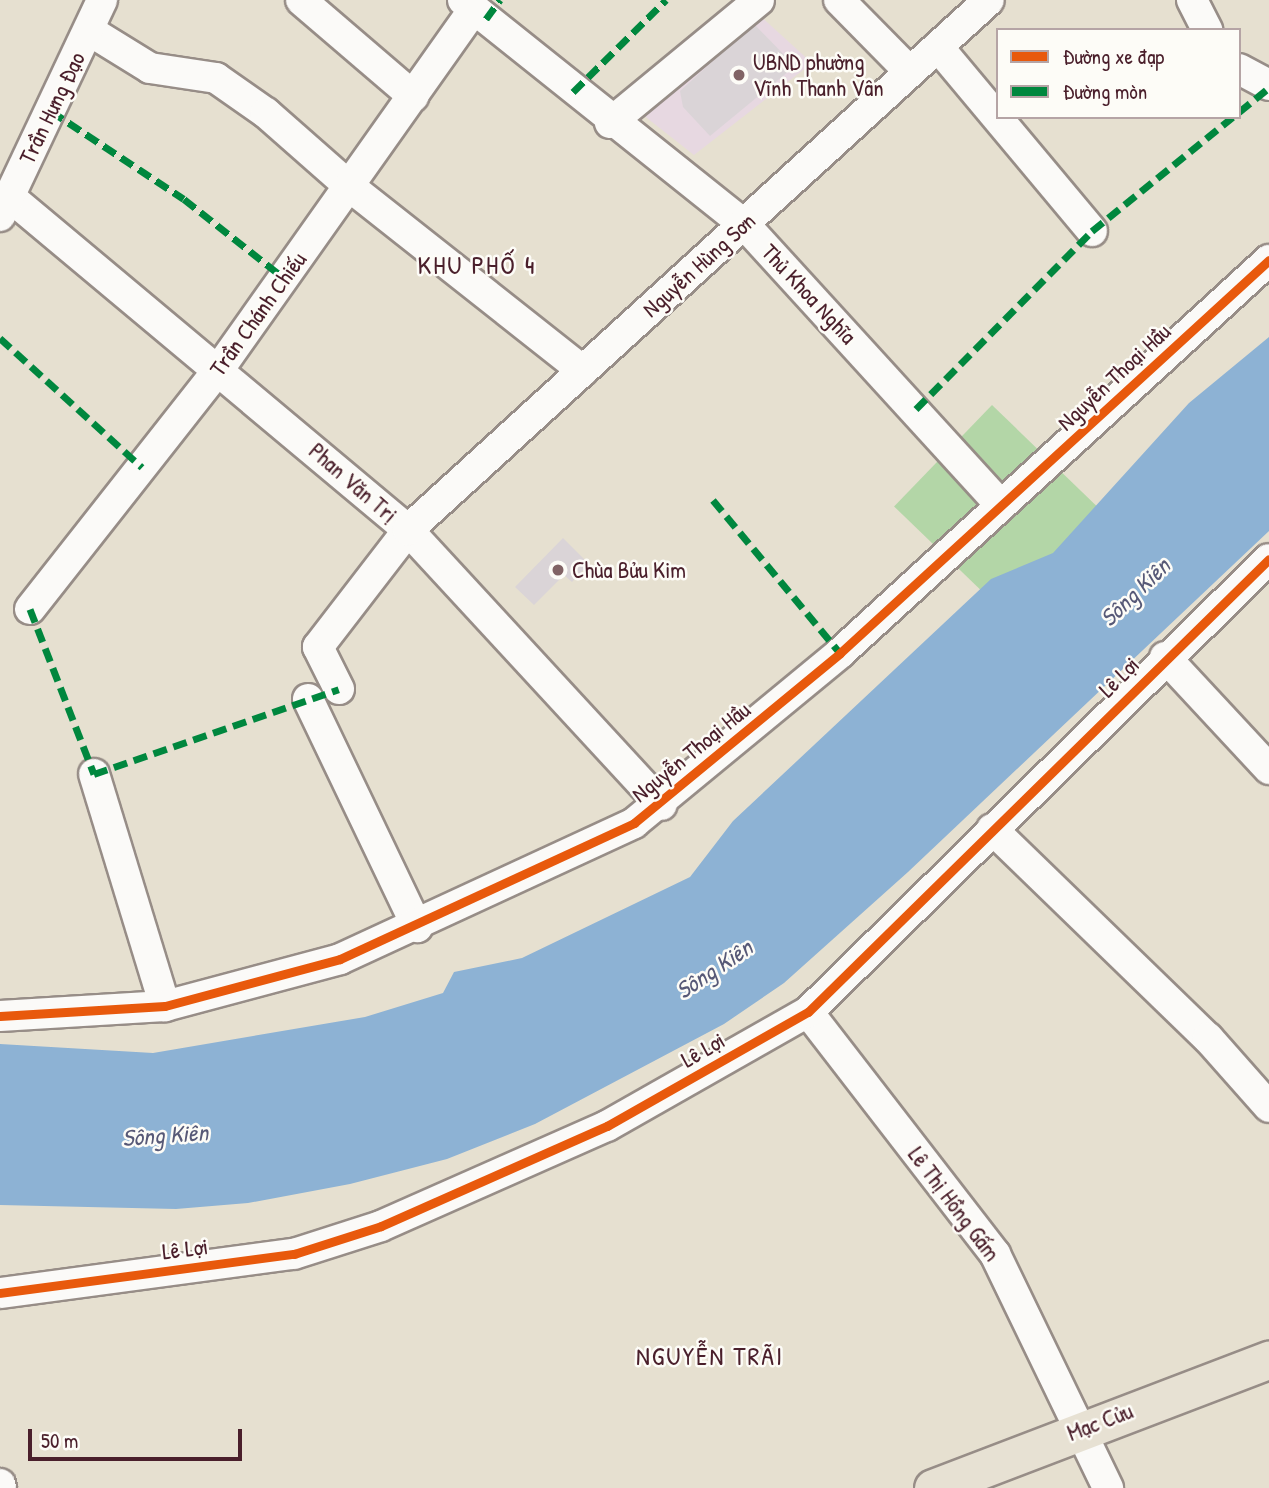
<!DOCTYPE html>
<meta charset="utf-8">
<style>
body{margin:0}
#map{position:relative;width:1269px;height:1488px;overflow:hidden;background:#e6e0d0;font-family:"Patrick Hand",sans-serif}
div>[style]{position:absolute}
.built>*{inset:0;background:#e7d8e1}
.green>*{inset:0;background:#b3d6a7;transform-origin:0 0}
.water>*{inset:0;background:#8db2d4}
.building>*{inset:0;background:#dad4d7}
.roads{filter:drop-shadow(2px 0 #978d87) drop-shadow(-2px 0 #978d87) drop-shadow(0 2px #978d87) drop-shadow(0 -2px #978d87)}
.minor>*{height:30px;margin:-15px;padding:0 15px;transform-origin:15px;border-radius:15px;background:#fbfaf8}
.major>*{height:37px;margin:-18.5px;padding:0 18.5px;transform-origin:18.5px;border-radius:18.5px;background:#e7e1d3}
.quiet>*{height:7px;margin-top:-3.5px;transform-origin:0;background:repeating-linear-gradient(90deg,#00873e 0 14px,transparent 0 21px)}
.cycleway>*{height:9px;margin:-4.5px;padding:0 4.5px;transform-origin:4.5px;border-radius:4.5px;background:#e8590c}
.dots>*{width:19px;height:19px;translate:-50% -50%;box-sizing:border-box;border:4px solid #fdfcf7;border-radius:50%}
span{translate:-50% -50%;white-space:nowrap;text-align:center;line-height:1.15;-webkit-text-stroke:5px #fdfcf7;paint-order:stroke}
.poi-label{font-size:23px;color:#4a1f2b}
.left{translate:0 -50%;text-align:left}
.street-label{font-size:23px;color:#4a1f2b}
.water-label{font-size:24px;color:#575977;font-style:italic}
.quarter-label{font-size:26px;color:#4a1f2b;letter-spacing:2px}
.legend{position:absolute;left:996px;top:28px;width:245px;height:91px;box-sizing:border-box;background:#fdfcf7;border:2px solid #b5a4a5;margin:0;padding:9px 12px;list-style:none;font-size:21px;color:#4a1f2b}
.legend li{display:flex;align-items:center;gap:14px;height:35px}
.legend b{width:35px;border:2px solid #b5a4a5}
.scale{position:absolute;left:28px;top:1429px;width:214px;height:32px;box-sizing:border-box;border:4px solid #4a1f2b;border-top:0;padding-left:9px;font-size:21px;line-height:24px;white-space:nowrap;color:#4a1f2b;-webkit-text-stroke:5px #fdfcf7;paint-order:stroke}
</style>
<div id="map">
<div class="built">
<div style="clip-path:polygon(756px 12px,812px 63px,694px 155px,638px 111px)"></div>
</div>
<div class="green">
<div style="left:992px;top:405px;width:179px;height:141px;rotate:44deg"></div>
</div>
<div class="water">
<div style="clip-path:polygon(1269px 337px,1269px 531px,908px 872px,784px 983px,724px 1024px,535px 1124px,447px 1159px,350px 1184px,248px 1203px,176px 1209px,0 1205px,0 1044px,153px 1053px,365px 1017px,443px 993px,454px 972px,522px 958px,690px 877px,733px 821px,991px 579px,1053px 553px,1189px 403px)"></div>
</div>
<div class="building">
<div style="clip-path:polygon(754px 24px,795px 66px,710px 136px,683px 107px,680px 91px)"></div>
<div style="clip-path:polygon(563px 538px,589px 564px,572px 582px,564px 575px,534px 605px,515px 587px)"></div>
</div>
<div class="roads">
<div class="minor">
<div style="left:301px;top:0;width:148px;rotate:40.6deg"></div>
<div style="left:463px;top:0;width:359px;rotate:38.6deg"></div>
<div style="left:744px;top:224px;width:381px;rotate:47.6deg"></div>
<div style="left:839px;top:0;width:101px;rotate:45.4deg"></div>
<div style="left:1192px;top:0;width:34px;rotate:63deg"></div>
<div style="left:90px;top:31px;width:70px;rotate:31.7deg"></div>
<div style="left:150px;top:68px;width:67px;rotate:8.6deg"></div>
<div style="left:216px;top:78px;width:61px;rotate:35deg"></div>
<div style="left:266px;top:113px;width:111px;rotate:41.3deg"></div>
<div style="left:349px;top:186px;width:298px;rotate:38.3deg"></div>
<div style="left:938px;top:47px;width:240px;rotate:50.1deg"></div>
<div style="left:1239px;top:69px;width:34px;rotate:28deg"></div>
<div style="left:610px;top:123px;width:193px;rotate:-39.5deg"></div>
<div style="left:10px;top:197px;width:519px;rotate:39.92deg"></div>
<div style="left:408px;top:530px;width:374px;rotate:47.3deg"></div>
<div style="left:0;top:216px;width:239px;rotate:-64.7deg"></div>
<div style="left:30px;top:609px;width:305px;rotate:-51.8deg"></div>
<div style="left:219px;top:369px;width:441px;rotate:-54.7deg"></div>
<div style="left:1165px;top:657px;width:153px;rotate:47.1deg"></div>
<div style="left:339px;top:689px;width:47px;rotate:-116.6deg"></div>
<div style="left:318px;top:647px;width:148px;rotate:-52.4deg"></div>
<div style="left:408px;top:530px;width:786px;rotate:-42.37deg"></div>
<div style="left:308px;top:699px;width:253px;rotate:64.4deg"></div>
<div style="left:94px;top:774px;width:243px;rotate:73deg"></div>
<div style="left:992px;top:829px;width:301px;rotate:44.1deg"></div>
<div style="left:1208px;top:1038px;width:92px;rotate:48.5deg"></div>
<div style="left:808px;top:1012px;width:306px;rotate:52.3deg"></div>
<div style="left:995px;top:1254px;width:260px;rotate:64.2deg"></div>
<div style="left:0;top:1016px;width:165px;rotate:-3.5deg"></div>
<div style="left:165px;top:1006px;width:181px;rotate:-15deg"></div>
<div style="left:340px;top:959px;width:324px;rotate:-24.8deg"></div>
<div style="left:634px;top:823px;width:267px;rotate:-39.5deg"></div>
<div style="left:840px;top:653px;width:582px;rotate:-42.49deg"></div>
<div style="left:0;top:1293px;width:297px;rotate:-7.6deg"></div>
<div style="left:294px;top:1254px;width:91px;rotate:-17.8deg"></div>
<div style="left:381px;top:1226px;width:247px;rotate:-23.9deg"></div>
<div style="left:607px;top:1126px;width:231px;rotate:-29.6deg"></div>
<div style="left:808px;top:1012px;width:646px;rotate:-44.5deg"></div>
<div style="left:0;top:1484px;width:4px;rotate:76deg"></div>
</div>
<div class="major">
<div style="left:933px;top:1488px;width:360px;rotate:-20.9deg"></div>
</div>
</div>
<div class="quiet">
<div style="left:486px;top:19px;width:24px;rotate:-54deg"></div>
<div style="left:573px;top:92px;width:131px;rotate:-44.7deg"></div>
<div style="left:51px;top:111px;width:159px;rotate:33.5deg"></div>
<div style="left:184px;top:199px;width:127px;rotate:38.3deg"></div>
<div style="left:1239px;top:112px;width:38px;rotate:-39deg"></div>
<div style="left:0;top:338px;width:192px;rotate:42.3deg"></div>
<div style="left:916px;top:409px;width:250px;rotate:-45.3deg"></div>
<div style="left:1092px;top:231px;width:181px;rotate:-39deg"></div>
<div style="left:713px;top:500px;width:199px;rotate:50.3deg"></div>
<div style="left:30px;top:609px;width:177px;rotate:68.8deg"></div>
<div style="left:94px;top:774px;width:259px;rotate:-19.1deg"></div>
</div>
<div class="cycleway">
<div style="left:0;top:1016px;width:165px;rotate:-3.5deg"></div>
<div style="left:165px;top:1006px;width:181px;rotate:-15deg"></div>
<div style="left:340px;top:959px;width:324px;rotate:-24.8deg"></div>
<div style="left:634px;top:823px;width:267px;rotate:-39.5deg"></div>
<div style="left:840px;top:653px;width:582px;rotate:-42.49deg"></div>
<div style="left:0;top:1293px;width:297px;rotate:-7.6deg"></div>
<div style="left:294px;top:1254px;width:91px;rotate:-17.8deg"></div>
<div style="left:381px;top:1226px;width:247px;rotate:-23.9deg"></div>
<div style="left:607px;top:1126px;width:231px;rotate:-29.6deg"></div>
<div style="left:808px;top:1012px;width:646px;rotate:-44.5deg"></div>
</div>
<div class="dots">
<div style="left:739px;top:75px;background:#816365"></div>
<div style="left:558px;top:570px;background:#816365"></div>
</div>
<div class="poi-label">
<span class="left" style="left:753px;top:75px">UBND phường<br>Vĩnh Thanh Vân</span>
<span class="left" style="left:572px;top:570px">Chùa Bửu Kim</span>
</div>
<div class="street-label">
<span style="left:52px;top:108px;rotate:-64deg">Trần Hưng Đạo</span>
<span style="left:699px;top:265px;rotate:-42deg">Nguyễn Hùng Sơn</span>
<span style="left:809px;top:294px;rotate:47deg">Thủ Khoa Nghĩa</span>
<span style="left:258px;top:314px;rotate:-54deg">Trần Chánh Chiếu</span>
<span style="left:1114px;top:377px;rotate:-43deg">Nguyễn Thoại Hầu</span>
<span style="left:353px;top:483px;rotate:41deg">Phan Văn Trị</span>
<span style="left:1119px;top:677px;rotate:-45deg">Lê Lợi</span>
<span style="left:691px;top:752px;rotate:-39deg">Nguyễn Thoại Hầu</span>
<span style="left:703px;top:1050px;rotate:-30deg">Lê Lợi</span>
<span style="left:954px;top:1204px;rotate:53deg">Lê Thị Hồng Gấm</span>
<span style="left:185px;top:1249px;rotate:-7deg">Lê Lợi</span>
<span style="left:1100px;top:1422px;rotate:-21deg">Mạc Cửu</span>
</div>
<div class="water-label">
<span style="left:1135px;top:592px;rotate:-44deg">Sông Kiên</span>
<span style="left:714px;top:969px;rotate:-34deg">Sông Kiên</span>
<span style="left:165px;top:1135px;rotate:-4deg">Sông Kiên</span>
</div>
<div class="quarter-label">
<span style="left:477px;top:265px">KHU PHỐ 4</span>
<span style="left:710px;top:1356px">NGUYỄN TRÃI</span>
</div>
<ul class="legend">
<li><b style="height:9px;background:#e8590c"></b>Đường xe đạp</li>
<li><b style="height:9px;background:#00873e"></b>Đường mòn</li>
</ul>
<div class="scale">50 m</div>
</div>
